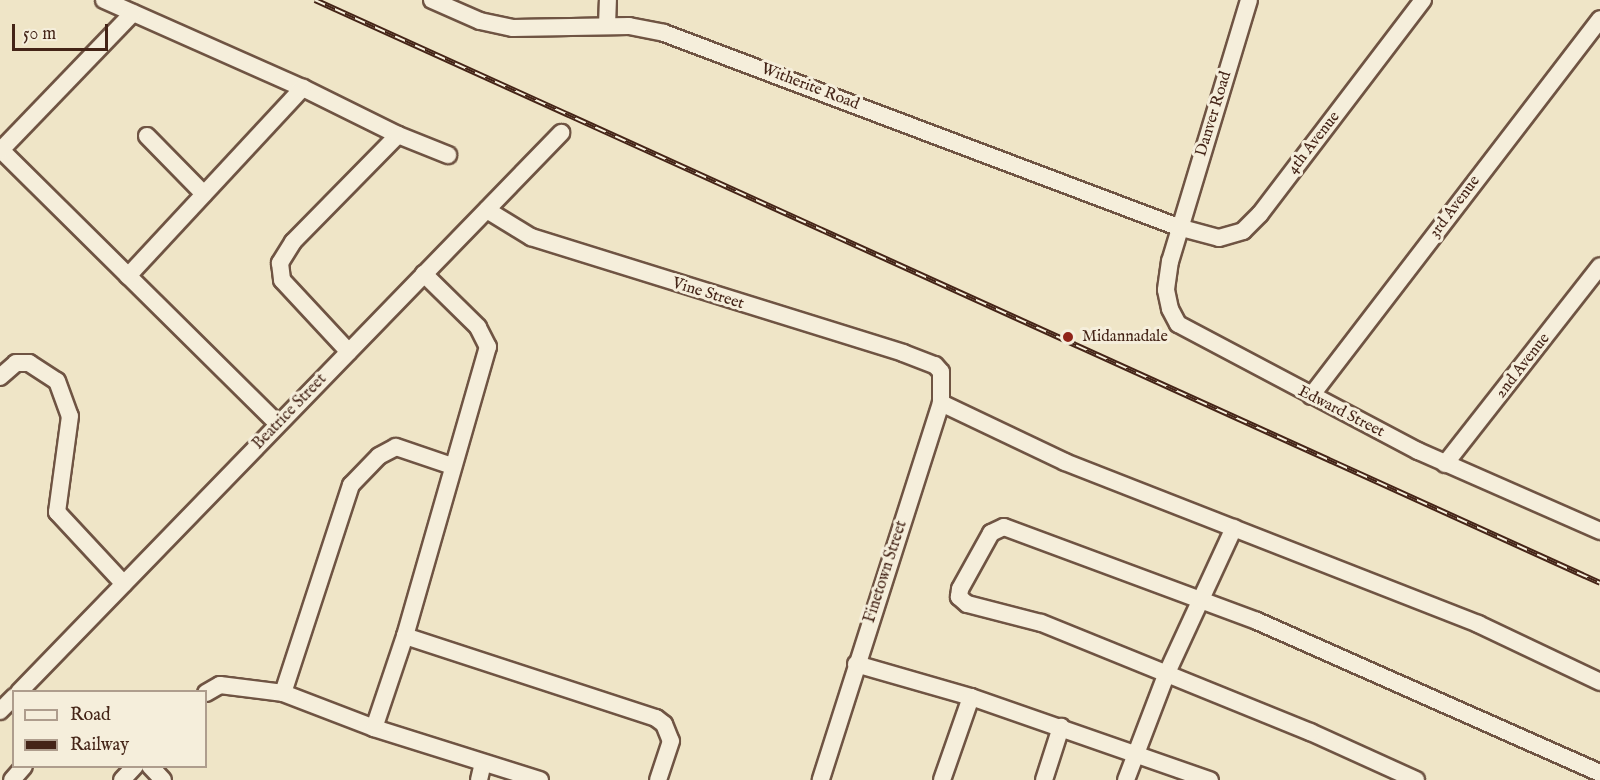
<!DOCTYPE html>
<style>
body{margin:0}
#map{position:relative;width:1600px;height:780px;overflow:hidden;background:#efe5c7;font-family:"IM FELL English",serif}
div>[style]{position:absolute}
.roads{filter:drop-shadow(2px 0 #6f5443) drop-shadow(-2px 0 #6f5443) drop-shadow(0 2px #6f5443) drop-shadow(0 -2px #6f5443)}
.minor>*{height:16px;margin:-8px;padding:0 8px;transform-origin:8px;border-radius:8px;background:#f5eedb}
.rail>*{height:6px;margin-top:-3px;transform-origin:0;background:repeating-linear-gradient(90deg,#f5eedb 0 11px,#442417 0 22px);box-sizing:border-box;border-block:2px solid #442417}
.dots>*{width:16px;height:16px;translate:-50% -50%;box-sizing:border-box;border:3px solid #f5eedb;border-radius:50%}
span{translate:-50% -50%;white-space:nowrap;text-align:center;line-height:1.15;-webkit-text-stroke:6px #f5eedb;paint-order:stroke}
.street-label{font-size:16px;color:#442417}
.poi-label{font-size:16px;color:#442417}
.left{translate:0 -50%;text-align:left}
.legend{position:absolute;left:12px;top:690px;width:195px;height:78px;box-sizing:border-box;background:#f5eedb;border:2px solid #ae9d8d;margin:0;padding:8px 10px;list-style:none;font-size:18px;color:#442417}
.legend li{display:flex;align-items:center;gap:12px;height:30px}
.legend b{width:30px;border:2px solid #ae9d8d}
.scale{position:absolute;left:12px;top:24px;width:96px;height:27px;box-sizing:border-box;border:3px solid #442417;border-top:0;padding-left:8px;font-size:18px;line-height:21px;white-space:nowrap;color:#442417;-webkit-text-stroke:4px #f5eedb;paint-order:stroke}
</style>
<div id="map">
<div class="roads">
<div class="minor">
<div style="left:104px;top:0;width:218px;rotate:23.9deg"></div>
<div style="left:303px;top:88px;width:106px;rotate:26.3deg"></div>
<div style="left:398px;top:135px;width:150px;rotate:134.5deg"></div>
<div style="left:293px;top:242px;width:25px;rotate:122deg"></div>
<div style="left:280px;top:263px;width:17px;rotate:83deg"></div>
<div style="left:282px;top:280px;width:98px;rotate:47.1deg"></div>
<div style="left:432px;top:0;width:52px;rotate:23.6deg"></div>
<div style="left:480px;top:21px;width:34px;rotate:12deg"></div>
<div style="left:513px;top:28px;width:116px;rotate:-1deg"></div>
<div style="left:629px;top:26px;width:36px;rotate:11deg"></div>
<div style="left:664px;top:33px;width:549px;rotate:20.68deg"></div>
<div style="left:1178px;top:227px;width:42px;rotate:15deg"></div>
<div style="left:1219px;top:238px;width:25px;rotate:-16deg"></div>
<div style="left:1243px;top:231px;width:24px;rotate:-45deg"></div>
<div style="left:1260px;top:214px;width:269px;rotate:-52.7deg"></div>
<div style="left:1249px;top:0;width:273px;rotate:106.8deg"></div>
<div style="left:1170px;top:261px;width:29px;rotate:98deg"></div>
<div style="left:1166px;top:290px;width:19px;rotate:78deg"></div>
<div style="left:1170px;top:309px;width:17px;rotate:62deg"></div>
<div style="left:1178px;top:324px;width:272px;rotate:27.9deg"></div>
<div style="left:1418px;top:451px;width:199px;rotate:23.7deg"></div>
<div style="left:607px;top:26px;width:26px;rotate:-88deg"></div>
<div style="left:398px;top:135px;width:54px;rotate:21.8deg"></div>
<div style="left:147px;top:136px;width:81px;rotate:45.5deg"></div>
<div style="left:0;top:149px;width:391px;rotate:44.7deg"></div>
<div style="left:1px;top:150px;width:190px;rotate:-46.1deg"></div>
<div style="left:487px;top:210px;width:52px;rotate:31.5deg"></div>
<div style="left:531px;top:237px;width:390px;rotate:17.3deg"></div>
<div style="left:903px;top:353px;width:34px;rotate:21deg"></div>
<div style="left:935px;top:365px;width:9px;rotate:49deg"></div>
<div style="left:941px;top:372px;width:31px;rotate:90deg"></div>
<div style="left:941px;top:403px;width:396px;rotate:107.7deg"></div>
<div style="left:128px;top:276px;width:257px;rotate:-47.1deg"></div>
<div style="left:0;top:377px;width:21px;rotate:-41deg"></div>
<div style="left:16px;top:363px;width:13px"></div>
<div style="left:29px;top:363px;width:33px;rotate:33deg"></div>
<div style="left:57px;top:381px;width:37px;rotate:70deg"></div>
<div style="left:70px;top:416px;width:97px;rotate:97.7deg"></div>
<div style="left:57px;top:512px;width:98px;rotate:47.1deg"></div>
<div style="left:1311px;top:396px;width:475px;rotate:-52.5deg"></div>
<div style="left:941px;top:403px;width:137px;rotate:25.4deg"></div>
<div style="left:1065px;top:462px;width:444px;rotate:21.4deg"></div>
<div style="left:1478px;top:624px;width:135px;rotate:25.4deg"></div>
<div style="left:1445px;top:464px;width:251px;rotate:-51.9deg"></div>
<div style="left:405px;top:636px;width:264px;rotate:18.1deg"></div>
<div style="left:656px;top:718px;width:10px;rotate:37deg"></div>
<div style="left:664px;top:724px;width:18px;rotate:68deg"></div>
<div style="left:671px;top:741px;width:41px;rotate:108.4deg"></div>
<div style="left:856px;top:664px;width:120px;rotate:16deg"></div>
<div style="left:971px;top:697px;width:253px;rotate:19.2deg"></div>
<div style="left:19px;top:692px;width:779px;rotate:-45.88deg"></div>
<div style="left:206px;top:693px;width:16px;rotate:-30deg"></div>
<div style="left:220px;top:685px;width:64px;rotate:7.2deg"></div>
<div style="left:283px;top:693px;width:97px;rotate:21deg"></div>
<div style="left:374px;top:728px;width:174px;rotate:17.4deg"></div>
<div style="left:283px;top:693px;width:219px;rotate:-71.9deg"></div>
<div style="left:351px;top:485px;width:40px;rotate:-46deg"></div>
<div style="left:379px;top:456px;width:19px;rotate:-28deg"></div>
<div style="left:396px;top:447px;width:59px;rotate:18.7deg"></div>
<div style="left:0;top:711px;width:20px;rotate:-45deg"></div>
<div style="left:374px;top:728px;width:97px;rotate:-71.4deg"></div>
<div style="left:405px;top:636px;width:301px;rotate:-74deg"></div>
<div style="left:488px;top:347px;width:22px;rotate:-117deg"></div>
<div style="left:478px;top:327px;width:76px;rotate:-135.5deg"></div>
<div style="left:150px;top:766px;width:19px;rotate:47deg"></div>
<div style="left:12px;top:780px;width:18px;rotate:-49deg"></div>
<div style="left:122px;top:780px;width:19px;rotate:-47deg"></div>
<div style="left:479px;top:780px;width:17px;rotate:-77deg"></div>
<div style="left:942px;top:780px;width:88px;rotate:-70.7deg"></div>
<div style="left:1044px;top:780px;width:56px;rotate:-72.2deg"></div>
<div style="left:1126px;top:780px;width:112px;rotate:-69.1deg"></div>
<div style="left:1166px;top:675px;width:162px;rotate:-65.2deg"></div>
<div style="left:1416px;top:780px;width:116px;rotate:-155.6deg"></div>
<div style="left:1310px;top:732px;width:290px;rotate:-157.9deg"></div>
<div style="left:1041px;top:623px;width:76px;rotate:-165.6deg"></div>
<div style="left:967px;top:604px;width:11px;rotate:-139deg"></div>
<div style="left:959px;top:597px;width:8px;rotate:-83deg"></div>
<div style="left:960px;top:589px;width:64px;rotate:-61deg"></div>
<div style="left:991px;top:533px;width:14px;rotate:-25deg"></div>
<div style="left:1004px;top:527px;width:270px;rotate:20.4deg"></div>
<div style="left:1257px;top:621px;width:375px;rotate:23.9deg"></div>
</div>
</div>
<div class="rail">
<div style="left:315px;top:0;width:1411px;rotate:24.4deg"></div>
</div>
<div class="dots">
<div style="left:1068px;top:337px;background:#8f2418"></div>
</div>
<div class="street-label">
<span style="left:810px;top:87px;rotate:21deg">Witherite Road</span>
<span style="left:1214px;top:114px;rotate:-73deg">Danver Road</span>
<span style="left:1314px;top:143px;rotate:-52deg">4th Avenue</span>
<span style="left:1455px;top:207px;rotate:-53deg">3rd Avenue</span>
<span style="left:708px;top:294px;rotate:17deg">Vine Street</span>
<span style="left:1523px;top:366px;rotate:-52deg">2nd Avenue</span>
<span style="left:290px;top:412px;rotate:-46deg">Beatrice Street</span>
<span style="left:1341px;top:412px;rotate:27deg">Edward Street</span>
<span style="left:886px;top:572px;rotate:-72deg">Finetown Street</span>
</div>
<div class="poi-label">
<span class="left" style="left:1082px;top:337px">Midannadale</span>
</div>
<ul class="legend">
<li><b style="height:8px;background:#f5eedb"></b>Road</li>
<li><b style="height:8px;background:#442417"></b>Railway</li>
</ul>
<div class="scale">50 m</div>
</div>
